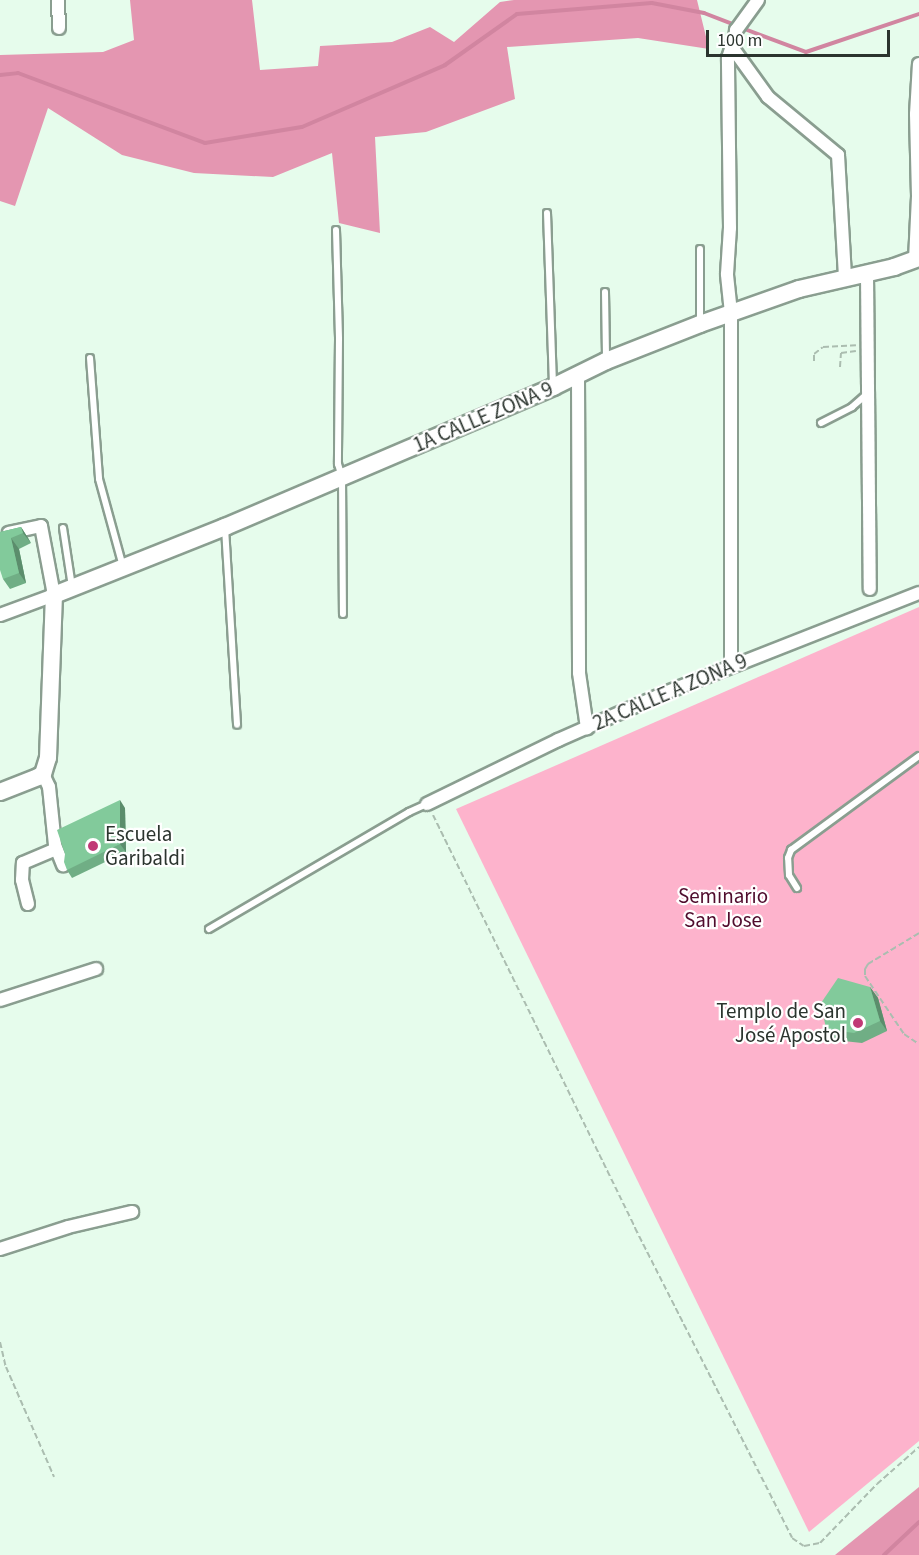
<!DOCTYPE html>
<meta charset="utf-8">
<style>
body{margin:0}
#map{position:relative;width:919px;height:1555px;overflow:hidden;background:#e6fcec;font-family:"Source Sans 3",sans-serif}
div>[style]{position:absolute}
.green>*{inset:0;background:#fdb3cc}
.forest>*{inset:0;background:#e496b1}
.stream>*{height:4px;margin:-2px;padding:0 2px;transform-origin:2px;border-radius:2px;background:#d185a0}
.path>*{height:2px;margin-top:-1px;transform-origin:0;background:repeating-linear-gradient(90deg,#abbdb0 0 6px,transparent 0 9px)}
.roads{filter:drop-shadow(2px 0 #8a9e90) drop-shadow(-2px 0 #8a9e90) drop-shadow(0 2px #8a9e90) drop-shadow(0 -2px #8a9e90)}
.lane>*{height:6px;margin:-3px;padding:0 3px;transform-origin:3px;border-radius:3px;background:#fff}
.street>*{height:12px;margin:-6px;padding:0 6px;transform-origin:6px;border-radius:6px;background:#fff}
.secondary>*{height:16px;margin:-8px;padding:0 8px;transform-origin:8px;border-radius:8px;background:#fff}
.wall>*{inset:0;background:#70ae85}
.shaded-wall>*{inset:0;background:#5b8d6c}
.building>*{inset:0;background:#82ca9b}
.dots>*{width:16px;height:16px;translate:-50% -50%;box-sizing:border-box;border:3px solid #fff;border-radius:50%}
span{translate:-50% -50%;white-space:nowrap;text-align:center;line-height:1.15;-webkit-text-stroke:4.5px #fff;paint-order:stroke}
.street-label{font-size:21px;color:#2b342e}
.poi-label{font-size:21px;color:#2b342e}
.left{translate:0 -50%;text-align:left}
.right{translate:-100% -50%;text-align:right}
.park-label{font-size:21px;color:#500c2d}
.scale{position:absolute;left:706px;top:30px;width:184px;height:27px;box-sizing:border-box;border:3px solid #2b342e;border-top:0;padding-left:8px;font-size:18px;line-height:21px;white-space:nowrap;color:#2b342e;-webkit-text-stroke:4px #fff;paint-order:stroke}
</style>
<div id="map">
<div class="green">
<div style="clip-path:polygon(919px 607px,919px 1441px,809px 1532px,456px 809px)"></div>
</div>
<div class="forest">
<div style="clip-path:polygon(130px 0,252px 0,260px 70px,318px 66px,320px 46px,392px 42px,430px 27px,454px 42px,500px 2px,514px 0,697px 0,709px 49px,638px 38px,507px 47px,515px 99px,426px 132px,375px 137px,380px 233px,339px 223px,332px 153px,273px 177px,194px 173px,122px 155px,48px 108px,15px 206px,0 201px,0 55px,103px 52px,134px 40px)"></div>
<div style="clip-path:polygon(919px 1487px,919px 1555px,835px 1555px)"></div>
</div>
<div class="stream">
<div style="left:742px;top:28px;width:68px;rotate:20.6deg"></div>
<div style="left:806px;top:52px;width:119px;rotate:-18.6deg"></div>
<div style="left:0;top:75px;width:18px;rotate:-6deg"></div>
<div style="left:18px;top:73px;width:200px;rotate:20.5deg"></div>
<div style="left:205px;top:143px;width:98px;rotate:-9.4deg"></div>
<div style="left:302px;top:127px;width:156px;rotate:-23.4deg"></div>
<div style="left:445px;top:65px;width:88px;rotate:-35.3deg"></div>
<div style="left:517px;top:14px;width:135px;rotate:-4.7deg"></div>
<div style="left:652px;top:3px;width:53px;rotate:10.9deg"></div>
<div style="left:704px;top:13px;width:33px;rotate:21deg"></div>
<div style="left:884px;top:1555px;width:48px;rotate:-43.3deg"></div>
</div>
<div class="path">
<div style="left:814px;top:361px;width:7px;rotate:-90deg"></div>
<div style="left:814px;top:354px;width:11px;rotate:-38deg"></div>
<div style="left:823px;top:347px;width:33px;rotate:-3deg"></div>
<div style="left:840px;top:367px;width:14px;rotate:-86deg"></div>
<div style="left:841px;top:353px;width:15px;rotate:-8deg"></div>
<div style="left:433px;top:815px;width:460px;rotate:63.9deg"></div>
<div style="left:635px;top:1228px;width:347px;rotate:63.1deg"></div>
<div style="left:792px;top:1538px;width:14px;rotate:34deg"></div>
<div style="left:804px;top:1546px;width:16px;rotate:-11deg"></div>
<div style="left:820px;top:1543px;width:82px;rotate:-46deg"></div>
<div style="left:877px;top:1484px;width:56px;rotate:-41.4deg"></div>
<div style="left:919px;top:933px;width:60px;rotate:148.7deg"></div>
<div style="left:868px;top:964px;width:6px;rotate:121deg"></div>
<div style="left:865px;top:969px;width:7px;rotate:90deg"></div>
<div style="left:865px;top:976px;width:70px;rotate:56.1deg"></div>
<div style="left:904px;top:1034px;width:18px;rotate:34deg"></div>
<div style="left:0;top:1342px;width:26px;rotate:77deg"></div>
<div style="left:6px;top:1367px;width:120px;rotate:66.4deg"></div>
</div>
<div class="roads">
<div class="lane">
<div style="left:547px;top:213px;width:171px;rotate:88deg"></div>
<div style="left:336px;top:230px;width:109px;rotate:88.4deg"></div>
<div style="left:339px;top:339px;width:125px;rotate:90.5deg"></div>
<div style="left:338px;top:464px;width:14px;rotate:73deg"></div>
<div style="left:342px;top:477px;width:137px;rotate:89.6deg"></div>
<div style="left:700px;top:249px;width:72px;rotate:90deg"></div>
<div style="left:605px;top:292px;width:66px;rotate:89.1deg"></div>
<div style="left:90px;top:358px;width:121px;rotate:85.7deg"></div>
<div style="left:99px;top:479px;width:91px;rotate:74.7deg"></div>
<div style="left:821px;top:423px;width:35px;rotate:-27deg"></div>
<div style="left:852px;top:407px;width:20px;rotate:-41deg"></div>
<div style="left:63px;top:528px;width:60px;rotate:81.3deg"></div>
<div style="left:225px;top:528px;width:197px;rotate:86.5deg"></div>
<div style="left:797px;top:888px;width:15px;rotate:-122deg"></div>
<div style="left:789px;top:875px;width:17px;rotate:-93deg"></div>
<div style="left:788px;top:858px;width:9px;rotate:-69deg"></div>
<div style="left:791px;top:850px;width:159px;rotate:-36.3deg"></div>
<div style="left:209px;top:929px;width:232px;rotate:-30.3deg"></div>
<div style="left:409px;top:812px;width:20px;rotate:-24deg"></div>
</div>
<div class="street">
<div style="left:58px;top:0;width:28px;rotate:88deg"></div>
<div style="left:758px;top:0;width:37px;rotate:126deg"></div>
<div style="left:736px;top:30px;width:20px;rotate:96deg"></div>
<div style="left:734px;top:50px;width:58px;rotate:54.1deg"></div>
<div style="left:768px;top:97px;width:91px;rotate:39.6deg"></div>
<div style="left:838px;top:155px;width:122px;rotate:86.7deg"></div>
<div style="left:915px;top:260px;width:64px;rotate:-87.3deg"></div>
<div style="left:918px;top:196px;width:82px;rotate:-91.4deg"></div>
<div style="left:916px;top:114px;width:50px;rotate:-86.6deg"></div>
<div style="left:867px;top:273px;width:316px;rotate:89.5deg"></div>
<div style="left:578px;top:376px;width:297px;rotate:89.8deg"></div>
<div style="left:579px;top:673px;width:56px;rotate:81.7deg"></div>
<div style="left:0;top:615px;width:58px;rotate:-20.3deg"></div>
<div style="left:54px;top:595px;width:70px;rotate:-100.7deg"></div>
<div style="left:41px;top:526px;width:33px;rotate:168deg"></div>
<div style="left:731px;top:665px;width:352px;rotate:-90deg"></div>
<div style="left:731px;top:313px;width:39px;rotate:-96deg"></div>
<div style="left:727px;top:274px;width:46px;rotate:-86.3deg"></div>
<div style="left:730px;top:228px;width:170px;rotate:-90.7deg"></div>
<div style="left:728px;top:58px;width:16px;rotate:-72deg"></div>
<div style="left:43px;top:774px;width:14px;rotate:65deg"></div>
<div style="left:49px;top:787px;width:58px;rotate:84.1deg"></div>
<div style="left:55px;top:845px;width:22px;rotate:68deg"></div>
<div style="left:427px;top:804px;width:146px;rotate:-26deg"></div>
<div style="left:558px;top:740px;width:117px;rotate:-23.7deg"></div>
<div style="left:665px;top:693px;width:273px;rotate:-21.5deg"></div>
<div style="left:28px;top:904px;width:25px;rotate:-104deg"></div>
<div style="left:22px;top:880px;width:17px;rotate:-87deg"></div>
<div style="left:23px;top:863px;width:36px;rotate:-23deg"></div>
<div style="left:0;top:1000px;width:101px;rotate:-17.9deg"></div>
<div style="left:0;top:1249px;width:71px;rotate:-17.9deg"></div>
<div style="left:68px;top:1227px;width:66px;rotate:-13.2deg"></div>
</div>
<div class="secondary">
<div style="left:0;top:792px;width:41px;rotate:-21.5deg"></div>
<div style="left:38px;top:777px;width:6px;rotate:-31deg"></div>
<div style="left:43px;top:774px;width:17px;rotate:-73deg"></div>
<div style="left:48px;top:758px;width:163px;rotate:-87.9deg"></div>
<div style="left:54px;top:595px;width:184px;rotate:-21.7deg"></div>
<div style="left:225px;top:527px;width:357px;rotate:-23.1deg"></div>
<div style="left:553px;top:387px;width:59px;rotate:-26.1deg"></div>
<div style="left:606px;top:361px;width:101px;rotate:-21.5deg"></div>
<div style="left:700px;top:324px;width:105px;rotate:-19.5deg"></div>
<div style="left:799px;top:289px;width:98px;rotate:-13deg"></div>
<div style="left:894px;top:267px;width:27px;rotate:-20deg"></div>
</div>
</div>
<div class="wall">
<div style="clip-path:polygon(21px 527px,28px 538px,31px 543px,19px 549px,26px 583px,10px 589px,3px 579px,0 532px)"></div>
<div style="clip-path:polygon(125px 808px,126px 852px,72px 878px,67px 870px)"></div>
<div style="clip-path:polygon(870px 987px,878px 998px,887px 1031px,862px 1043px,834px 1040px,826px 1029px)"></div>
</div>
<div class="shaded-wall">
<div style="clip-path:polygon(21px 527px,28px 538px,31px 543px,23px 533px)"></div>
<div style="clip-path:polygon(11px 538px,19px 549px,26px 583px,19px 573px)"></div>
<div style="clip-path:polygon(120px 800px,125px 808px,126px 852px,120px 844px)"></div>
<div style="clip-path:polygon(870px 987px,878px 998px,887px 1031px,880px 1021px)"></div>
</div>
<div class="building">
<div style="clip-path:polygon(21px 527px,23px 533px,11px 538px,19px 573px,3px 579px,0 570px,0 532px)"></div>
<div style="clip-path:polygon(120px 800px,120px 844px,67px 870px,64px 862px,65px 854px,57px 830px)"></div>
<div style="clip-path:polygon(838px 978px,870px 987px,880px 1021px,854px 1033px,826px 1029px,821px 1003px)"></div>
</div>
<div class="dots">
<div style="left:93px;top:846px;background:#c13976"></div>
<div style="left:858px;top:1023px;background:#c13976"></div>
</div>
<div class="street-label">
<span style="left:483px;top:417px;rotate:-23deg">1A CALLE ZONA 9</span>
<span style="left:670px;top:692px;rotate:-23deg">2A CALLE A ZONA 9</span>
</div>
<div class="poi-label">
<span class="left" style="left:105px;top:846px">Escuela<br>Garibaldi</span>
<span class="right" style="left:846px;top:1023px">Templo de San<br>José Apostol</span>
</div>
<div class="park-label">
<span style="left:723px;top:908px">Seminario<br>San Jose</span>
</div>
<div class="scale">100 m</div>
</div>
